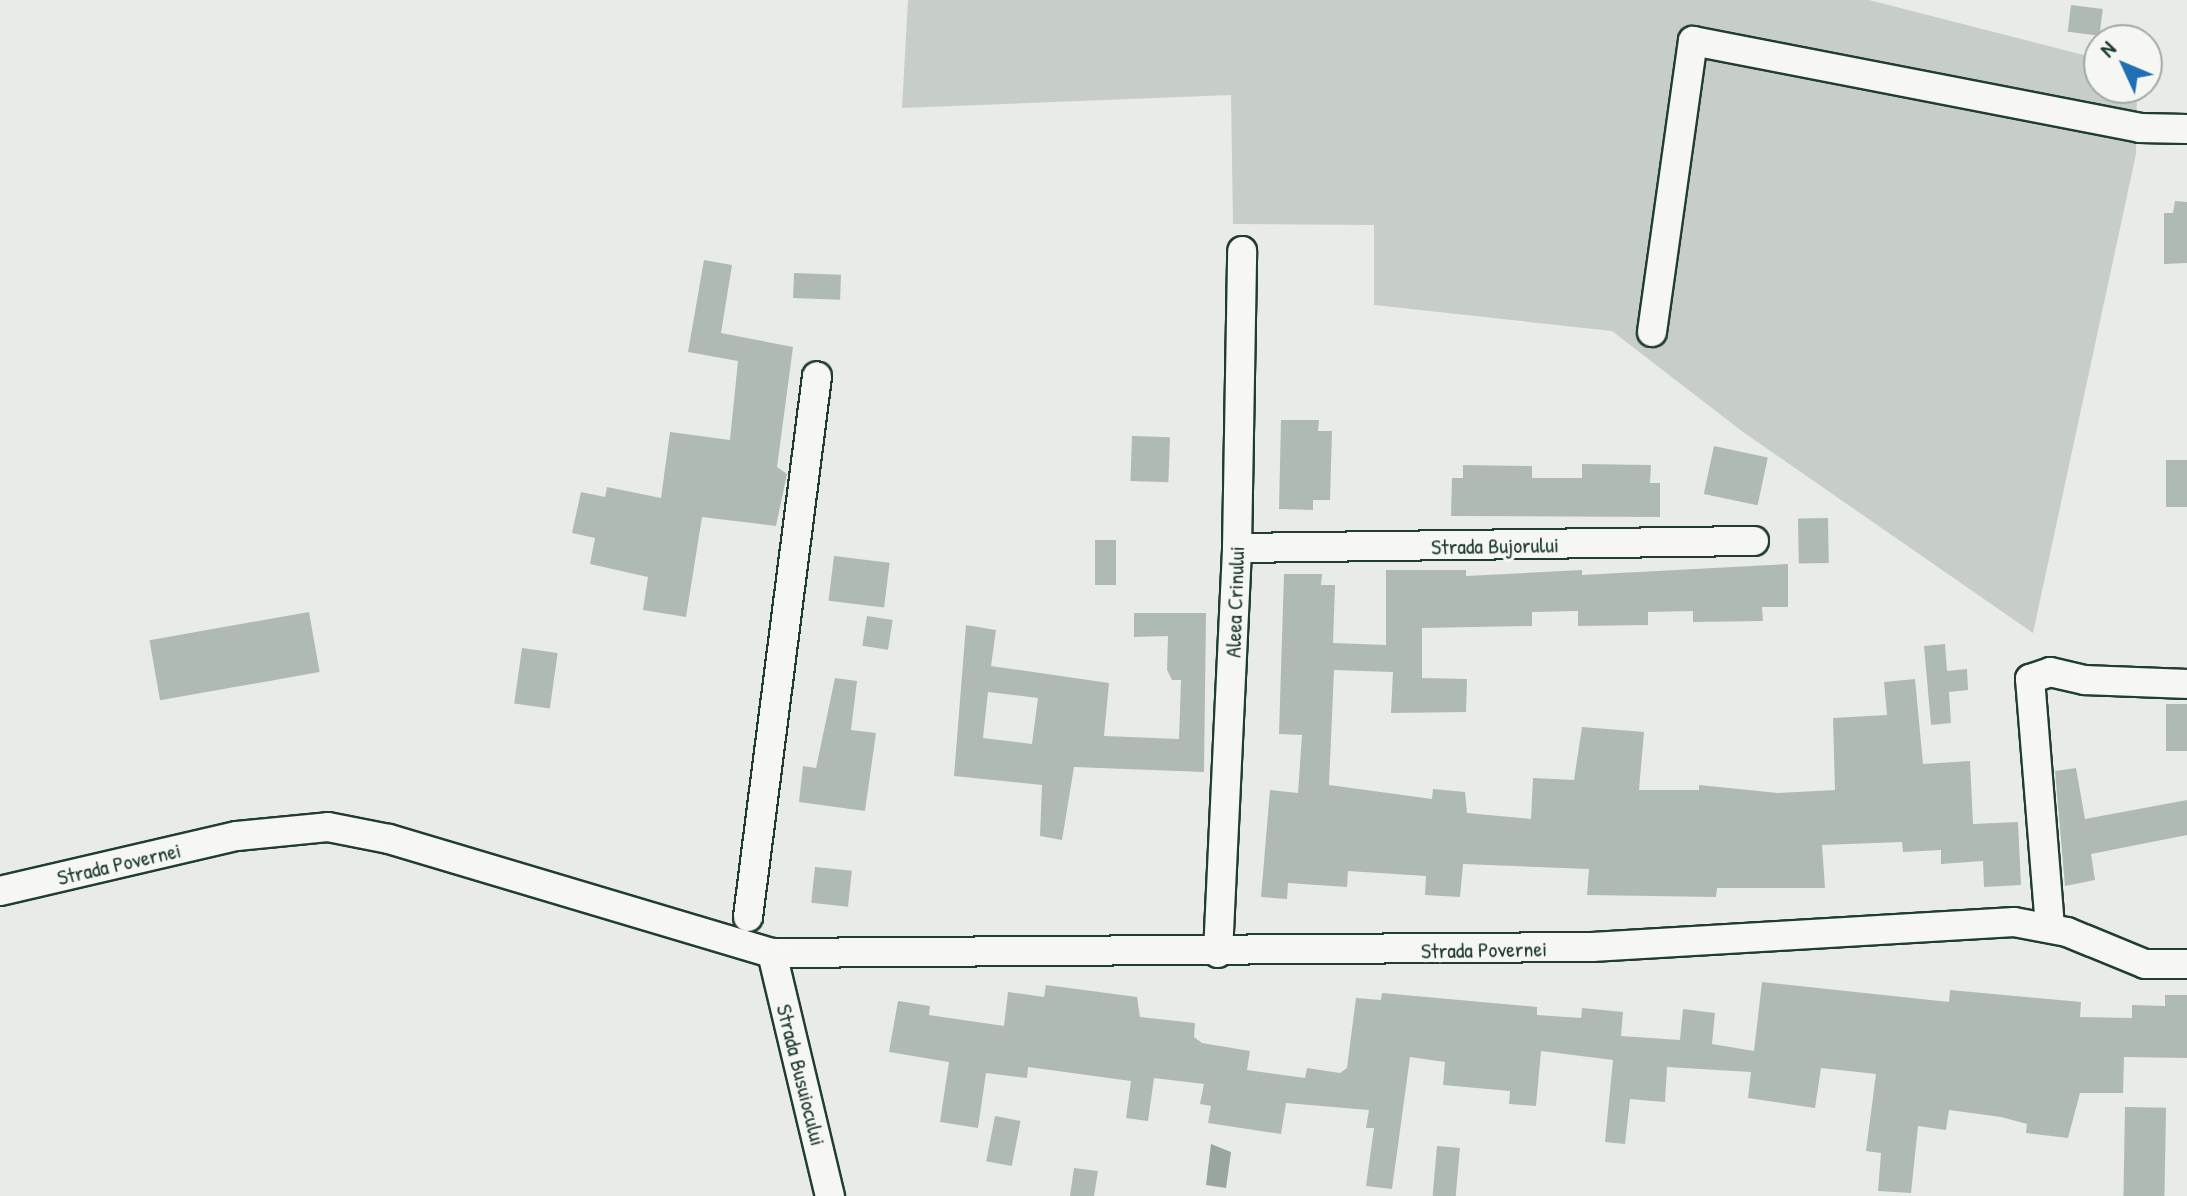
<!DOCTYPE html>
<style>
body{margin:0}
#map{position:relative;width:2187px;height:1196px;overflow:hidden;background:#e9ebe7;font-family:"Patrick Hand",sans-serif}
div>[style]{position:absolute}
.green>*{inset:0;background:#c7cec9}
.water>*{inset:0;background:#99a6a0}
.building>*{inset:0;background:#b0bab5;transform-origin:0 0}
.roads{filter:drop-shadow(2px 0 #1f3d34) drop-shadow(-2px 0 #1f3d34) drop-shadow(0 2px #1f3d34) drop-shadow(0 -2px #1f3d34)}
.street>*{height:28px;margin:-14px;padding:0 14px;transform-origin:14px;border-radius:14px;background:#f6f6f2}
span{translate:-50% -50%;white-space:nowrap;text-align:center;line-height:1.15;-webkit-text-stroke:7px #f6f6f2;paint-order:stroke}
.street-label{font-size:22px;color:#1f3d34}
.north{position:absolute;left:2083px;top:24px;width:80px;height:80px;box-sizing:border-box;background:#f6f6f2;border:2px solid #a0aca6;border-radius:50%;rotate:314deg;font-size:22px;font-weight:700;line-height:32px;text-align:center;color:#1f3d34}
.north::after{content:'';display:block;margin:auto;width:28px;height:36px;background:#1f6fb2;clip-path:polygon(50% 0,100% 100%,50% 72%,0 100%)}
</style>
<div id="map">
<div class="green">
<div style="clip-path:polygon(908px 0,1869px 0,2099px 59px,2099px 88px,2137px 88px,2136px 154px,2033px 633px,1743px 432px,1612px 331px,1374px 305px,1374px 225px,1233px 224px,1231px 95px,902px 108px)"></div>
</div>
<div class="water">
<div style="clip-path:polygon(1211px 1144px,1231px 1152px,1226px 1188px,1206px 1185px)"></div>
</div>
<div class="building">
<div style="left:2071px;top:5px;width:32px;height:27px;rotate:7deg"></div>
<div style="clip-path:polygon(2175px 201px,2187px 202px,2187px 263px,2164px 264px,2164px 213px,2173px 213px)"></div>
<div style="clip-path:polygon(704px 260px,732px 265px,721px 333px,793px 347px,777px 467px,787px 474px,776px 526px,702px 517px,686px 617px,643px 610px,648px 577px,590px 564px,595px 538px,572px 533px,581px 492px,605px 497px,607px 487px,661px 498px,670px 432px,730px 440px,738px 361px,688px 352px)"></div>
<div style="left:794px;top:273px;width:47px;height:25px;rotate:2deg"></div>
<div style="clip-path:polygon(1281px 420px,1319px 420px,1318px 431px,1332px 431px,1330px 500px,1313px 500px,1313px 510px,1279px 509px)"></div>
<div style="left:1132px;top:436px;width:38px;height:45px;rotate:2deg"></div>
<div style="left:1714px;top:446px;width:55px;height:49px;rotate:12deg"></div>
<div style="left:2166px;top:460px;width:21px;height:47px"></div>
<div style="clip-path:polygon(1582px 464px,1651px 465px,1650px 483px,1660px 483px,1660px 517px,1451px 516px,1452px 478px,1463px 478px,1463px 465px,1532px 466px,1532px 478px,1582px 478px)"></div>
<div style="left:1828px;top:518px;width:45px;height:30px;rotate:89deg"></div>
<div style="left:1095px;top:540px;width:21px;height:45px"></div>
<div style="left:834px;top:556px;width:56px;height:45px;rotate:7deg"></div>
<div style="clip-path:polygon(1788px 564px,1788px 607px,1762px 607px,1763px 621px,1693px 622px,1693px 611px,1648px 612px,1648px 625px,1578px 626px,1578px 611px,1532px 612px,1532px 626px,1422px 628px,1422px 678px,1467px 679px,1466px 712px,1391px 713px,1393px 672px,1334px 670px,1329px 785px,1432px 799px,1433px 789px,1465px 792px,1467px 813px,1531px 819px,1533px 778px,1574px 780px,1582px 727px,1644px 732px,1639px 790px,1699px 790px,1699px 785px,1778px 793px,1835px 790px,1833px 718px,1887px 715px,1884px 682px,1915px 679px,1923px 764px,1970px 761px,1973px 824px,2018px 822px,2021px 885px,1984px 887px,1983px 861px,1941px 864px,1941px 850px,1903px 852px,1902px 842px,1822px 845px,1825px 888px,1717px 888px,1716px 897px,1587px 895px,1589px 869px,1463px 864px,1460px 897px,1425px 895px,1426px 876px,1348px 871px,1347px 887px,1288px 883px,1287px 899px,1261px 897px,1270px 790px,1298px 793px,1302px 735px,1279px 734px,1284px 574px,1322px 574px,1321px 585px,1335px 585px,1333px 643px,1386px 645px,1386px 570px,1466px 570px,1466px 576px,1582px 570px,1582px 575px)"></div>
<div style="left:309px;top:612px;width:61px;height:162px;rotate:80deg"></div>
<div style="clip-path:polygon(evenodd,1134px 613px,1206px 613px,1204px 772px,1074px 767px,1062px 840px,1040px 836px,1042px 785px,954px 776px,966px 625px,996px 630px,991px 666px,1109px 683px,1104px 736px,1179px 739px,1181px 680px,1172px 680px,1167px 670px,1168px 636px,1134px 637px,1134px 613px,988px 692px,1038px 698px,1032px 744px,983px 738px,988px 692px)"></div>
<div style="left:867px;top:616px;width:26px;height:30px;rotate:9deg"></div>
<div style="clip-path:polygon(1945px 644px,1947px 671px,1967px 669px,1968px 690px,1949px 692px,1951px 723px,1931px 725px,1924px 646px)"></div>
<div style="left:522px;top:648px;width:36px;height:56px;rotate:8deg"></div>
<div style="clip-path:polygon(835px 678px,857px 681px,851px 730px,876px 733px,865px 811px,799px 802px,803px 766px,816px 768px)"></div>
<div style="left:2166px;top:704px;width:21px;height:47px"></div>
<div style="clip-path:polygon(2076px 768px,2085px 819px,2187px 800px,2187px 835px,2091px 854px,2095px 880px,2065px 886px,2055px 771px)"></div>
<div style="left:815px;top:867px;width:37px;height:36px;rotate:6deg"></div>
<div style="clip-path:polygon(1762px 982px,1949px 1002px,1950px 990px,2081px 1002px,2080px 1017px,2132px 1018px,2132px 1005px,2165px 1006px,2165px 995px,2187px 995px,2187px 1058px,2124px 1057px,2123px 1093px,2080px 1093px,2068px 1138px,2026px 1133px,2027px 1124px,2001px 1117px,1949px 1110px,1946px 1130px,1918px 1126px,1911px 1193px,1878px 1191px,1881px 1153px,1866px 1151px,1876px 1074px,1821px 1068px,1815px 1108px,1748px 1098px,1751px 1072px,1667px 1067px,1665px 1102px,1630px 1099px,1625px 1144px,1605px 1142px,1613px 1060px,1541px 1051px,1536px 1106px,1509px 1104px,1510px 1091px,1443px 1085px,1445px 1062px,1410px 1057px,1392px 1189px,1366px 1186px,1374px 1128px,1366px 1128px,1369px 1110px,1286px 1103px,1281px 1134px,1208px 1123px,1211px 1106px,1200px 1104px,1204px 1084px,1154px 1078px,1148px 1121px,1126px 1118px,1131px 1081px,1028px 1067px,1027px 1078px,986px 1073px,978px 1128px,940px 1122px,949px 1062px,889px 1052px,898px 1001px,930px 1006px,929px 1015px,1004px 1026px,1008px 992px,1044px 997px,1046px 985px,1137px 997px,1140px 1017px,1195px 1023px,1194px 1037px,1202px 1043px,1250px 1051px,1247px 1070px,1305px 1078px,1307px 1068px,1340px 1073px,1347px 1068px,1356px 998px,1381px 1000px,1382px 993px,1537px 1007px,1537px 1015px,1581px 1018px,1582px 1008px,1623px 1012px,1621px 1036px,1680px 1040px,1683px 1009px,1715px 1013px,1712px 1044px,1754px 1051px)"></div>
<div style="left:2125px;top:1107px;width:41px;height:89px;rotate:1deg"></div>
<div style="left:995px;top:1116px;width:26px;height:46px;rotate:11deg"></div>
<div style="left:1437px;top:1146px;width:23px;height:50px;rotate:5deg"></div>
<div style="clip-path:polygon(1074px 1168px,1098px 1171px,1094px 1196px,1070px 1196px)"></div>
</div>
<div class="roads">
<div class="street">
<div style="left:1652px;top:332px;width:294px;rotate:-82deg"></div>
<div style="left:1693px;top:41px;width:455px;rotate:11deg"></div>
<div style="left:2140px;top:128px;width:47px;rotate:1.2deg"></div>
<div style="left:1237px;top:548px;width:517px;rotate:-0.78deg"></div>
<div style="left:0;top:891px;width:243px;rotate:-13.1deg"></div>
<div style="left:237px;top:836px;width:91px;rotate:-5.6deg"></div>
<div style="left:328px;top:827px;width:62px;rotate:11.1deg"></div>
<div style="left:389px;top:839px;width:400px;rotate:16.6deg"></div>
<div style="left:772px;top:953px;width:820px;rotate:-0.42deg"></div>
<div style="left:1592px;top:947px;width:423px;rotate:-3.4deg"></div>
<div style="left:2014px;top:922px;width:54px;rotate:10.7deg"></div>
<div style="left:2067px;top:932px;width:84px;rotate:22.3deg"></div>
<div style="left:2145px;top:964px;width:42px"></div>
<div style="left:748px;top:917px;width:545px;rotate:-82.73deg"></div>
<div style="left:2050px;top:927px;width:249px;rotate:-94.6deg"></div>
<div style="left:2030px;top:679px;width:21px;rotate:-19deg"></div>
<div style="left:2050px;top:672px;width:36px;rotate:13deg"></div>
<div style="left:2085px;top:680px;width:102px;rotate:2.2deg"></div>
<div style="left:772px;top:953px;width:250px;rotate:76.6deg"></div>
<div style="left:1218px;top:953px;width:405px;rotate:-87.3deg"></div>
<div style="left:1237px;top:548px;width:297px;rotate:-89deg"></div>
</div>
</div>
<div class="street-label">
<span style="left:1495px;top:546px;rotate:-1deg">Strada Bujorului</span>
<span style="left:1235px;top:602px;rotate:-88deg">Aleea Crinului</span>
<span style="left:119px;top:864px;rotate:-13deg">Strada Povernei</span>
<span style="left:1484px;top:950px;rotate:-1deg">Strada Povernei</span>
<span style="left:801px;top:1075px;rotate:76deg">Strada Busuiocului</span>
</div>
<div class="north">N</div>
</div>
